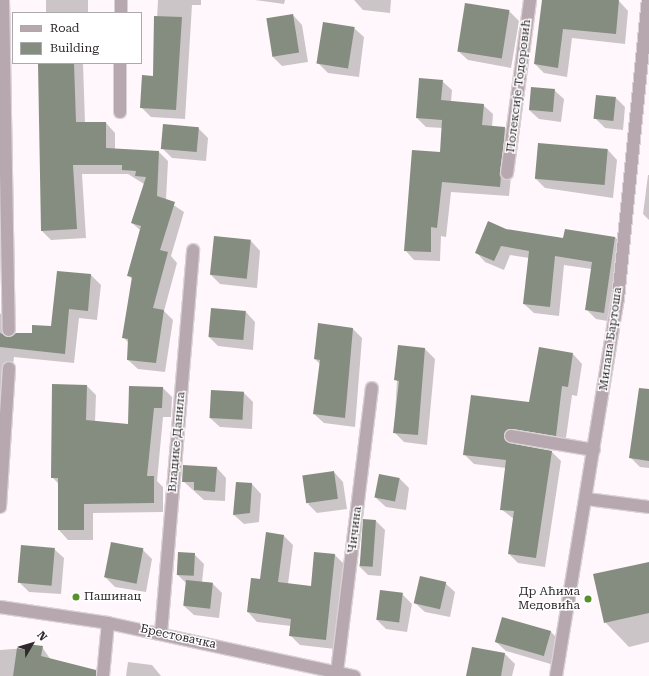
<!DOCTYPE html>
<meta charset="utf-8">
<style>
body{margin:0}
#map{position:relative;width:649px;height:676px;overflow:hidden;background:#fff7fb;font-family:"Roboto Serif",serif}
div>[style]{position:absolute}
.shadow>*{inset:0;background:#0003;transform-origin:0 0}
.building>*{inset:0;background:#848d7f;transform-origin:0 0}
.roads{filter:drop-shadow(1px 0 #dad2d6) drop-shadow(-1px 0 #dad2d6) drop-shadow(0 1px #dad2d6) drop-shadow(0 -1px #dad2d6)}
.street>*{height:12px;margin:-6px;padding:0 6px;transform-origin:6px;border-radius:6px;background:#b7a7af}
.dots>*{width:11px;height:11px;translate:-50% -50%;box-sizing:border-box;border:2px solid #fff;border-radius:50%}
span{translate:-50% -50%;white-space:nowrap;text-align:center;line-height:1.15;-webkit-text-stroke:3px #fff;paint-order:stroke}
.street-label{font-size:12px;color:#2f292c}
.poi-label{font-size:12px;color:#2f292c}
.right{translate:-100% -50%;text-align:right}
.left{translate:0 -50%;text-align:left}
.legend{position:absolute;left:12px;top:12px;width:130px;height:52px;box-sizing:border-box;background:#fff;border:1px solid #aca9ab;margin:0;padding:5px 7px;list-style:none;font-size:12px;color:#2f292c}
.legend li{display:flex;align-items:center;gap:8px;height:20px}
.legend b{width:20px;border:1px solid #aca9ab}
.north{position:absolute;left:12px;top:624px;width:40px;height:40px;-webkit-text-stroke:3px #fff;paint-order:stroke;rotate:52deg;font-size:11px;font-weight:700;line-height:16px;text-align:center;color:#2f292c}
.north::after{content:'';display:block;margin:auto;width:14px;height:18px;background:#2f292c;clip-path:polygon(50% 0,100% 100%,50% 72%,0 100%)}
</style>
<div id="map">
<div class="shadow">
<div style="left:46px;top:0;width:42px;height:13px"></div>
<div style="clip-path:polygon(158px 0,201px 0,201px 5px,192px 5px,185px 119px,151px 117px,141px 107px,154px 77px)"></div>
<div style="clip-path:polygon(255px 0,285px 0,284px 4px)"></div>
<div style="clip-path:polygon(354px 0,391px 0,390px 13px,363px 10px)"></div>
<div style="clip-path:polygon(543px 0,619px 1px,628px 11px,625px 44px,572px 38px,567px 77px,544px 73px,535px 64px)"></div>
<div style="clip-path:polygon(486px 7px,509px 11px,519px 21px,511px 68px,468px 60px,458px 51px)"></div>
<div style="clip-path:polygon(293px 15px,302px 25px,308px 62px,282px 66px,272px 56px)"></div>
<div style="clip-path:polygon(354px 28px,364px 37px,359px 77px,328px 73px,318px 63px)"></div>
<div style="clip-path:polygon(83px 63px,85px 123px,106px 123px,115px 133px,115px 149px,159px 152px,168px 161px,166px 200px,184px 212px,171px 256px,177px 263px,164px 311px,173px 320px,165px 372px,138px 369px,128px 360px,129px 343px,124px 338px,133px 280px,128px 275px,140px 230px,132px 223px,144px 184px,128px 174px,82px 174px,86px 238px,51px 240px,42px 231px,39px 64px)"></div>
<div style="clip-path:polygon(442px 81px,452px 90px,451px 102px,483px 105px,493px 114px,492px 127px,505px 128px,515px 138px,509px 196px,451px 192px,446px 237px,441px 236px,440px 261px,414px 260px,405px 250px,441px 154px,443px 128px,426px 127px,417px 118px)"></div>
<div style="clip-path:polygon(554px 90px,564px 99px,561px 122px,539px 119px,529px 110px)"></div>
<div style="clip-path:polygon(616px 98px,625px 107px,623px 130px,605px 128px,595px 118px)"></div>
<div style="clip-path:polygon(198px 128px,208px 138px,206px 161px,172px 158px,162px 148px)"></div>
<div style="clip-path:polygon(608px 150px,617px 160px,613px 198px,545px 188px,535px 178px)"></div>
<div style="clip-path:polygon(0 173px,4px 178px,5px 204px,0 204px)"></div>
<div style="clip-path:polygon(648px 175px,649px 175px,649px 220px,643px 214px)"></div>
<div style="clip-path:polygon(506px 230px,564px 239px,615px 237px,624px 247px,613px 322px,596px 319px,587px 310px,592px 269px,564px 265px,559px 316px,534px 313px,524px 304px,529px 258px,510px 255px,504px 270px,485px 262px,476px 252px)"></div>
<div style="clip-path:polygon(251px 241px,260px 251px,257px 288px,220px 284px,211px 275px)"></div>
<div style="clip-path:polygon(58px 272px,91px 275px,101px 285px,97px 320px,79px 318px,74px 363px,14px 357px,9px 397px,0 396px,0 313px,3px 317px,3px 337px,9px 339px,52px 328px)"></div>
<div style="clip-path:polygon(246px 312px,255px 322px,253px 350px,218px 346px,209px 337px)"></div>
<div style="clip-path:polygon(353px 329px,362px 338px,355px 427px,324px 423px,314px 414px,320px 364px,315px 359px)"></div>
<div style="clip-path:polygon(399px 346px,425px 349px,435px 359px,427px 445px,404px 442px,394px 432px)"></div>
<div style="clip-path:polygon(573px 354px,582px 364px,577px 396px,572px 395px,565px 445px,522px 438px,513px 445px,551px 451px,561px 461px,545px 567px,518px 563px,509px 554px,514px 519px,501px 509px,506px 468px,474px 464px,465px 455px,530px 404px)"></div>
<div style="clip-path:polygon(87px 386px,96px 395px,95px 422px,128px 425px,163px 388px,172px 397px,171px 417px,163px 417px,157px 481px,163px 487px,163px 512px,93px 513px,93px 540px,68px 540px,59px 530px,59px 484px,52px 477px)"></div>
<div style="clip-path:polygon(244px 393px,253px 402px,252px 429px,220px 427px,210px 418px)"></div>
<div style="clip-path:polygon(649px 398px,649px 468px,640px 467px,630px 457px)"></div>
<div style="clip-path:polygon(217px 468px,226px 478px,225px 501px,204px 500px,183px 481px)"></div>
<div style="clip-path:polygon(334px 472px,343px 482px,347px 509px,317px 513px,308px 504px)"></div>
<div style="clip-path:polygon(399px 478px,409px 488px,406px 510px,386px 507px,376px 498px)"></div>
<div style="clip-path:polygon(252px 484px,261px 494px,259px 522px,244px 524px,234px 515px)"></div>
<div style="clip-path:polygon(376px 521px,385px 530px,381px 576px,368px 575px,359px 566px)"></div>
<div style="clip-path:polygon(284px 536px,293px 545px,288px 584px,312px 587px,335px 555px,344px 564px,335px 649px,300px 645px,290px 635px,291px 626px,257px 622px,248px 612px)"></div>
<div style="clip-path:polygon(54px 549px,64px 558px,61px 594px,29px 592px,19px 582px)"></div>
<div style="clip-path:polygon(142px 549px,152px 559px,146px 592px,115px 587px,105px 577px)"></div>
<div style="clip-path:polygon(194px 554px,204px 564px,202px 582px,212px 583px,222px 593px,219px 618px,194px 615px,184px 606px,187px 584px,177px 574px)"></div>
<div style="clip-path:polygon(649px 563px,649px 642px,629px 647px,605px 622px)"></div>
<div style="clip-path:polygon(445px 583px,455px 592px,450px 617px,425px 612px,415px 603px)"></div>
<div style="clip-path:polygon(402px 594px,412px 604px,407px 632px,386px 629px,376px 619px)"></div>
<div style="clip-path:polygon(550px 631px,560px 641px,554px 665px,506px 651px,496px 642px)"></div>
<div style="clip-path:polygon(42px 647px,51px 660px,93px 670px,99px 676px,0 676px,0 650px)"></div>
<div style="clip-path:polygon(473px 648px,505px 654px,515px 664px,512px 676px,468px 676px)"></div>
<div style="clip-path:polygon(128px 662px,152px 665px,161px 676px,126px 676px)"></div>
</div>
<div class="building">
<div style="clip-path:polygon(542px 0,619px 0,616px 34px,563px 29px,558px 68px,534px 64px)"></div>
<div style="left:465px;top:3px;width:45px;height:49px;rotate:9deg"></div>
<div style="left:293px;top:14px;width:39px;height:27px;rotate:81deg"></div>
<div style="clip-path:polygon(154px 16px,182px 17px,176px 110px,140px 108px,142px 75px,153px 76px)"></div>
<div style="left:323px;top:22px;width:32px;height:42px;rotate:9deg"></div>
<div style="clip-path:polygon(38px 63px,74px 63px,76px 122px,106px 122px,106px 148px,159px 151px,157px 196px,175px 202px,160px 250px,168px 252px,153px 308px,164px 310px,156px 363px,127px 360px,128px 339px,122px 338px,132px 277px,127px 276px,141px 226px,131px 223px,146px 177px,135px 176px,136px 171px,122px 170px,122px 165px,73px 165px,77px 229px,41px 231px)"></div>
<div style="clip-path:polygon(419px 78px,443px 80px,441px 100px,484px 104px,482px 125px,505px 127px,500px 187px,442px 182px,437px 228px,431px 227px,431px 252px,404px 251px,412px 150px,440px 152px,442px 120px,416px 118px)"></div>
<div style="left:531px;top:87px;width:24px;height:23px;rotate:5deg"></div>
<div style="left:596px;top:95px;width:20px;height:24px;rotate:6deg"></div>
<div style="left:163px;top:124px;width:36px;height:25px;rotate:5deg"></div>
<div style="left:538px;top:143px;width:70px;height:36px;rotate:5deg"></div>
<div style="clip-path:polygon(488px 221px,506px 229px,563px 238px,565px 229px,615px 237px,604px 313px,585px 310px,592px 262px,555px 256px,550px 307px,523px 304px,529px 251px,501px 246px,494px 261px,475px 253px)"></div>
<div style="left:214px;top:236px;width:37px;height:39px;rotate:6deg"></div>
<div style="clip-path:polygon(57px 271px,91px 274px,88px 311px,69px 309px,65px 354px,0 347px,0 333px,10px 337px,16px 333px,32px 333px,32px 325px,51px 326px)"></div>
<div style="left:211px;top:308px;width:35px;height:29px;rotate:5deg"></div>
<div style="clip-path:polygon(318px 323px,353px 328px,345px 418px,313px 414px,320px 360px,314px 359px)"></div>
<div style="clip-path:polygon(398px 345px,425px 348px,418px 435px,393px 433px,399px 381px,394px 380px)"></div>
<div style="clip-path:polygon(539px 347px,573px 353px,568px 387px,562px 386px,556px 436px,512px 429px,504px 434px,509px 443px,552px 451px,536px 558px,508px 554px,514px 511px,500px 510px,506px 460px,463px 455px,471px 395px,529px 402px)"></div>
<div style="clip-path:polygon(52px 384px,87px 385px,86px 420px,128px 424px,129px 386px,163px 387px,162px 408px,154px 408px,147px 476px,154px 476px,154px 503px,84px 504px,84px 530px,58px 530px,58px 478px,51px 478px)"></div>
<div style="clip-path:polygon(639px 388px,649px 389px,649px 461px,629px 458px)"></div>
<div style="left:211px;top:390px;width:33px;height:28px;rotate:3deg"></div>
<div style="clip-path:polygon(183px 465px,217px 467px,215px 492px,194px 490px,194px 482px,182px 482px)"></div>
<div style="left:334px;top:471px;width:28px;height:32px;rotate:82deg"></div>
<div style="left:379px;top:474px;width:21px;height:24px;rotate:11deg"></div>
<div style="clip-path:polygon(236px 482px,252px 483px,250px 513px,233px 515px)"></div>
<div style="left:363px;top:519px;width:13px;height:47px;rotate:4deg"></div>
<div style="clip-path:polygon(266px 532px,284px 535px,278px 582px,311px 586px,314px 552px,335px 554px,326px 640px,289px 636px,291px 619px,247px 612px,251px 578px,260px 579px)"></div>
<div style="left:111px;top:542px;width:33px;height:36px;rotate:11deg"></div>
<div style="left:21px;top:545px;width:34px;height:38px;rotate:5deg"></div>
<div style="left:178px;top:552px;width:17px;height:23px;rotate:3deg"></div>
<div style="clip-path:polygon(649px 562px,649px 613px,604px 623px,593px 574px)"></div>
<div style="left:420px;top:576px;width:27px;height:28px;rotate:13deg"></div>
<div style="left:186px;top:580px;width:27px;height:26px;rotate:6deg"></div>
<div style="left:380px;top:590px;width:23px;height:30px;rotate:7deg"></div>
<div style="left:502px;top:617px;width:51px;height:26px;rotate:16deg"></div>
<div style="clip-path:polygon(27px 644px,43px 646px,41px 656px,96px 670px,96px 676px,13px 676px,17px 648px,26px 650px)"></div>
<div style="clip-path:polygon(472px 647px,505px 653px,501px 676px,466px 676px)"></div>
</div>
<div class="roads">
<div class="street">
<div style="left:3px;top:0;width:330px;rotate:89deg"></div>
<div style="left:121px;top:13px;width:13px;rotate:-90deg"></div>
<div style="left:120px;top:112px;width:49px;rotate:-90deg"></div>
<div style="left:507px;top:173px;width:175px;rotate:-82.4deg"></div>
<div style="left:511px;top:436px;width:84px;rotate:9.6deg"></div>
<div style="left:587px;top:499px;width:63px;rotate:7.4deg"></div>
<div style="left:0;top:507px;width:139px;rotate:-86.3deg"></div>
<div style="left:0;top:607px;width:109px;rotate:8.4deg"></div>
<div style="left:108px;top:623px;width:252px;rotate:12.2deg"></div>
<div style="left:161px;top:633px;width:384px;rotate:-85.2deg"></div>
<div style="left:337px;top:672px;width:286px;rotate:-83deg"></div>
<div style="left:103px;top:676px;width:53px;rotate:-84.6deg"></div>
<div style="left:556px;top:676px;width:382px;rotate:-80.7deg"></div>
<div style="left:618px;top:299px;width:301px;rotate:-84.3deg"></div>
</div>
</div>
<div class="dots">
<div style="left:76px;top:597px;background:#57902d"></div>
<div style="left:588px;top:599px;background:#57902d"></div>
</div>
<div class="street-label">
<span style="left:519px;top:86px;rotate:-83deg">Полексије Тодоровић</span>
<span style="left:611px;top:339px;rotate:-82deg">Милана Бартоша</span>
<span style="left:177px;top:442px;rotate:-85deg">Владике Данила</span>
<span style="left:355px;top:530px;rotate:-83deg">Чичина</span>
<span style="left:178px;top:637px;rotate:12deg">Брестовачка</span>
</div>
<div class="poi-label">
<span class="right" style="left:580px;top:599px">Др Аћима<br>Медовића</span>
<span class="left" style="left:84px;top:597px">Пашинац</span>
</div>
<ul class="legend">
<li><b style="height:5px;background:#b7a7af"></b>Road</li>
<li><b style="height:11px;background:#848d7f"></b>Building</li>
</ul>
<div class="north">N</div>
</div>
